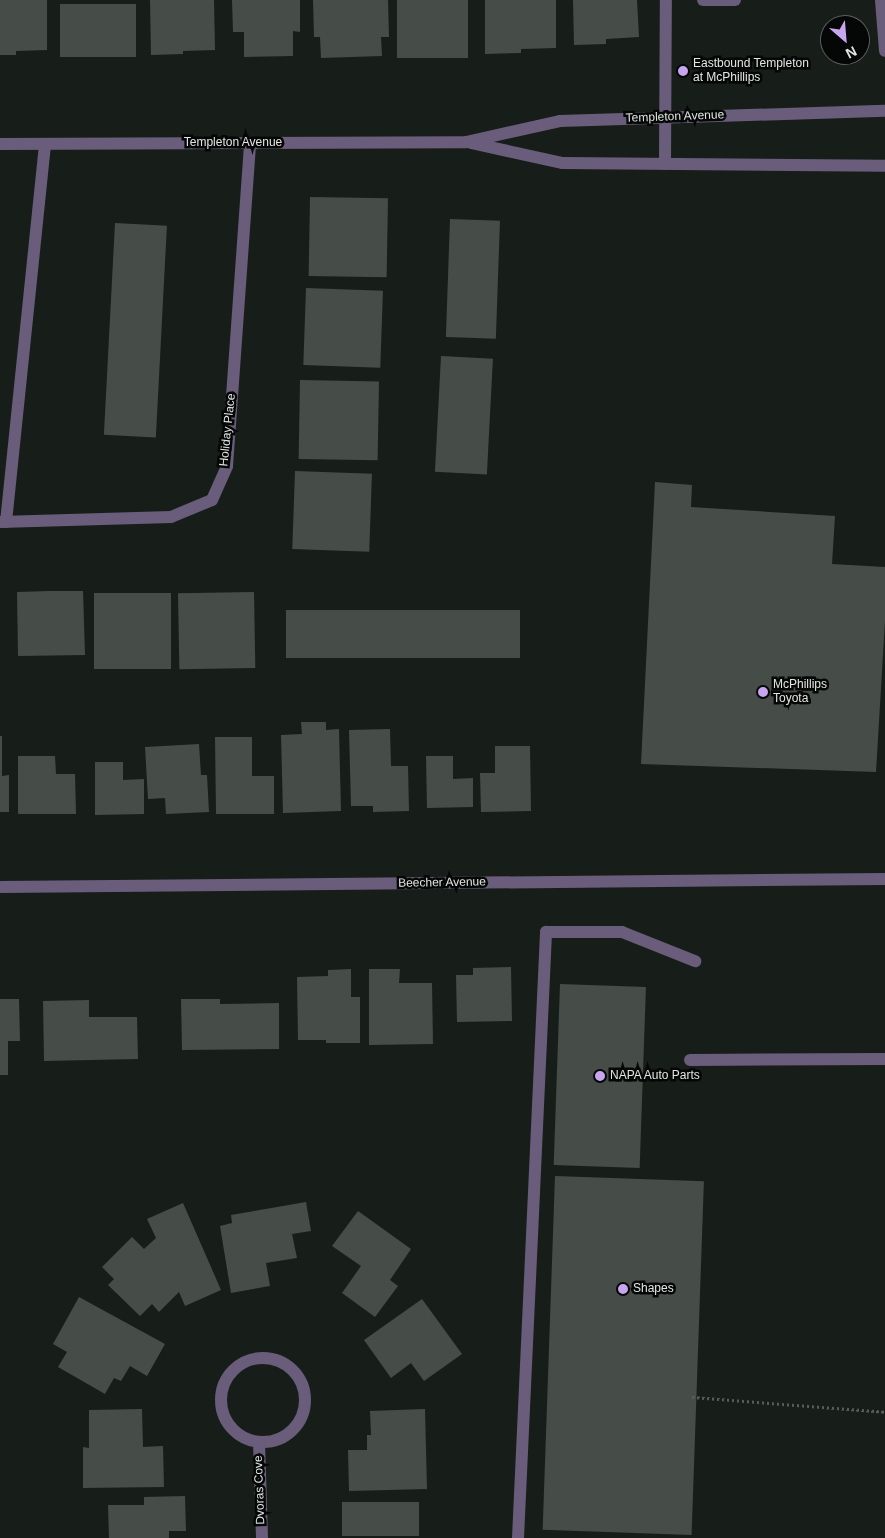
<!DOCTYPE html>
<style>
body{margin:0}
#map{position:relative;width:885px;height:1538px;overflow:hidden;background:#171e19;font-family:Arial,sans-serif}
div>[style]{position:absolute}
.building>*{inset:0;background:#464d48;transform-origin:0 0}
.path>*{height:3px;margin-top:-1.5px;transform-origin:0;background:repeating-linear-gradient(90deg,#565d58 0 2.5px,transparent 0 5px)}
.service>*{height:12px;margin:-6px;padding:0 6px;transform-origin:6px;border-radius:6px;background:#6a5d7b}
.minor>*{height:12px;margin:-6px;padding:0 6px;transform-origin:6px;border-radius:6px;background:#6a5d7b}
.minor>.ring{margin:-6px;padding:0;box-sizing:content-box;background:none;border:12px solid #6a5d7b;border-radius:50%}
.tertiary>*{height:12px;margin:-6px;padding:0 6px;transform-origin:6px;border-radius:6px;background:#6a5d7b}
.dots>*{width:14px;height:14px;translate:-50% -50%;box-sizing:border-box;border:2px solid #050706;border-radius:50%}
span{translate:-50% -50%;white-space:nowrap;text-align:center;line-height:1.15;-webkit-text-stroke:5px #050706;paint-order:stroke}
.poi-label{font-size:12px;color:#e1e6e3}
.left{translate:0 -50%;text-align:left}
.street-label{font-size:12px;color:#e1e6e3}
.north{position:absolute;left:820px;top:15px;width:50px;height:50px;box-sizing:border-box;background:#050706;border:1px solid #5d605e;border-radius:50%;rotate:153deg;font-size:14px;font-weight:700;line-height:20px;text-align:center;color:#e1e6e3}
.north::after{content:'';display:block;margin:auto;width:18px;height:22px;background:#c7a6ef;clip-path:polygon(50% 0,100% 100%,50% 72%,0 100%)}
</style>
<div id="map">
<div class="building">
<div style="clip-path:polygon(0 0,47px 0,47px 50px,16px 51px,16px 55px,0 55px)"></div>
<div style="clip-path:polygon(150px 0,214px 0,215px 50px,183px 51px,183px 54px,151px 55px)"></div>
<div style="clip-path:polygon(232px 0,300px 0,300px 32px,293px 31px,293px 56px,244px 57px,244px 32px,233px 32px)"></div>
<div style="clip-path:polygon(313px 0,388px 0,389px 37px,381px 37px,382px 56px,321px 58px,320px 37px,314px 37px)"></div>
<div style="left:397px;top:0;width:71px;height:58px"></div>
<div style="clip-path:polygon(485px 0,556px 0,556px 48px,521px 49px,521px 53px,485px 54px)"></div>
<div style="clip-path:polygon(573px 0,637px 0,639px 37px,606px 39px,606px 44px,574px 45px)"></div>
<div style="left:136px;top:4px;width:53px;height:76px;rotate:90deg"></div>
<div style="left:310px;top:197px;width:78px;height:79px;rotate:1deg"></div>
<div style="left:450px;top:219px;width:50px;height:118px;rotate:2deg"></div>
<div style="left:115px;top:223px;width:52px;height:212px;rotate:3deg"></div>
<div style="left:306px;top:288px;width:77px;height:77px;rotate:2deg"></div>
<div style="left:441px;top:356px;width:52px;height:116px;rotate:3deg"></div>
<div style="left:300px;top:380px;width:79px;height:79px;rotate:1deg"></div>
<div style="left:295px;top:471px;width:77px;height:78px;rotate:2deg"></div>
<div style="clip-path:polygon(655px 482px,692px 485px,691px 507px,835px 516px,832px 564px,885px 567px,885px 621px,876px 772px,641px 764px)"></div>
<div style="clip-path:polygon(50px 591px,83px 591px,85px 655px,18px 656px,17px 592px)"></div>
<div style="left:254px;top:592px;width:76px;height:76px;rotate:89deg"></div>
<div style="left:171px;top:593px;width:76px;height:77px;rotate:90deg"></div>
<div style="left:520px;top:610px;width:48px;height:234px;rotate:90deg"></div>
<div style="clip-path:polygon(301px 722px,326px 722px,326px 730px,339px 729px,341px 811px,283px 813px,281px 735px,302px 734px)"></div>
<div style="clip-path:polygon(390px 729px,391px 766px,408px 766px,409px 811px,373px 812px,373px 806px,351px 806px,349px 730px)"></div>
<div style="clip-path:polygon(0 736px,2px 736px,2px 776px,9px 775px,9px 812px,0 812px)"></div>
<div style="clip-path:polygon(215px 737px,252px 737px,252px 776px,274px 776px,274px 814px,216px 814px)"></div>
<div style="clip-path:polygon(199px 744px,201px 775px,207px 775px,209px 812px,166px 814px,165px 798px,148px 799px,145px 747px)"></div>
<div style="clip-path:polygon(495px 746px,530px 746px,531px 811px,481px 812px,480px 773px,495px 773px)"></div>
<div style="clip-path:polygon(18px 756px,55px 756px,56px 774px,75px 774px,76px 814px,18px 814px)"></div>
<div style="clip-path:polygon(426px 756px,453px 756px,453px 779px,473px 778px,473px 807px,427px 808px)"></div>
<div style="clip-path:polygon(95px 762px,123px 762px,123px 780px,144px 779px,144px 814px,95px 815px)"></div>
<div style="clip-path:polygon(511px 967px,512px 1021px,457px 1022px,456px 975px,473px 975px,473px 968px)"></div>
<div style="clip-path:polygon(351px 969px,351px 997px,360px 997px,360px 1043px,326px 1043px,326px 1040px,298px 1040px,297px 977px,328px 976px,328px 970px)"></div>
<div style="clip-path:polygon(369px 969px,400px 969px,399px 983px,432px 983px,433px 1044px,369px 1045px)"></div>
<div style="left:560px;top:984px;width:86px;height:181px;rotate:2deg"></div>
<div style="clip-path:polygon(0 999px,19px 999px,20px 1041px,8px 1041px,8px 1075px,0 1075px)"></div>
<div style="clip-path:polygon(181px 999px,220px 999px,220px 1004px,279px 1003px,279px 1049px,182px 1050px)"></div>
<div style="clip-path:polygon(89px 1000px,89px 1017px,137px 1017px,138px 1059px,44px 1061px,43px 1001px)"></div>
<div style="left:555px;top:1176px;width:149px;height:354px;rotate:2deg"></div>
<div style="clip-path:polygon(306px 1202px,311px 1231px,292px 1234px,297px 1258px,266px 1263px,270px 1286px,231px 1293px,220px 1226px,232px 1223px,231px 1215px)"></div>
<div style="clip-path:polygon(183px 1203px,221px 1290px,185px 1306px,179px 1292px,159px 1312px,152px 1304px,140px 1316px,108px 1285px,114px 1279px,102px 1267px,132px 1237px,144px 1249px,156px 1238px,147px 1219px)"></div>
<div style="clip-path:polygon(358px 1211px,411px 1249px,390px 1280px,398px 1286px,375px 1317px,342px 1293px,361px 1266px,332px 1246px)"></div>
<div style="clip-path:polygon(79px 1297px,165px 1344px,147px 1376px,130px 1366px,121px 1381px,114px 1378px,105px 1394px,58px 1367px,67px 1352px,53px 1344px)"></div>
<div style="clip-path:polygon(422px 1299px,462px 1354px,424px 1381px,411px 1363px,391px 1378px,364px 1340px)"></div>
<div style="clip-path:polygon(142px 1409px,143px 1447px,163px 1446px,164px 1487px,83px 1488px,83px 1447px,89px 1448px,89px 1410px)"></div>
<div style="clip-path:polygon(425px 1409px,427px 1489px,349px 1491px,348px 1450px,367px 1450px,367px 1435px,371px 1435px,370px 1411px)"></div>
<div style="clip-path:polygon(185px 1496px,186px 1531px,169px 1531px,169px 1538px,109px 1538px,108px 1505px,144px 1505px,144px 1497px)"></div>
<div style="left:342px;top:1502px;width:77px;height:34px"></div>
</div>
<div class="path">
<div style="left:692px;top:1397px;width:194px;rotate:4.4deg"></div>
</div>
<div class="service">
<div style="left:703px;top:0;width:32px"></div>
<div style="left:881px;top:0;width:51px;rotate:85.5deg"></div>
<div style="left:665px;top:164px;width:164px;rotate:-89.7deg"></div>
<div style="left:6px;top:522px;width:380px;rotate:-84.1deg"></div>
<div style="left:690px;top:1060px;width:195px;rotate:-0.3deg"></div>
<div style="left:518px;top:1538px;width:607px;rotate:-87.35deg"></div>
<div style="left:546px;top:932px;width:76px"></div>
<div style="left:622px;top:932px;width:79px;rotate:21.7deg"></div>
</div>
<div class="minor">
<div style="left:0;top:522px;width:171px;rotate:-1.7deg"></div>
<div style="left:171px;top:517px;width:44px;rotate:-22.5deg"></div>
<div style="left:212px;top:500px;width:37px;rotate:-66deg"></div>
<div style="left:227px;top:466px;width:324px;rotate:-85.9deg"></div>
<div class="ring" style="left:221px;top:1358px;width:72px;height:72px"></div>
<div style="left:259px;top:1442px;width:96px;rotate:88.2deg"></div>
</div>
<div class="tertiary">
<div style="left:471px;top:143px;width:94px;rotate:12.3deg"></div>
<div style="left:563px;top:163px;width:322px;rotate:0.5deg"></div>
<div style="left:0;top:144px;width:466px;rotate:-0.2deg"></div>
<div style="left:466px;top:142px;width:96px;rotate:-12.6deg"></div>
<div style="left:560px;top:121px;width:325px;rotate:-1.8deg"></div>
<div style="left:0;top:887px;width:885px;rotate:-0.52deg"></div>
</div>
<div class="dots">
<div style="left:683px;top:71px;background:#c7a6ef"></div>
<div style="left:763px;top:692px;background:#c7a6ef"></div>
<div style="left:600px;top:1076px;background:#c7a6ef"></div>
<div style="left:623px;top:1289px;background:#c7a6ef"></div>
</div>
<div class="poi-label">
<span class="left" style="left:693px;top:71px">Eastbound Templeton<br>at McPhillips</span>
<span class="left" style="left:773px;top:692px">McPhillips<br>Toyota</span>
<span class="left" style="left:610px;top:1076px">NAPA Auto Parts</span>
<span class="left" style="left:633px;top:1289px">Shapes</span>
</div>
<div class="street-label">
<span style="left:675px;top:117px;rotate:-2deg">Templeton Avenue</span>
<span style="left:233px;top:143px">Templeton Avenue</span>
<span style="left:228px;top:430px;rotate:-84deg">Holiday Place</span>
<span style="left:442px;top:883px;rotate:-1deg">Beecher Avenue</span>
<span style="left:260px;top:1490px;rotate:-92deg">Dvoras Cove</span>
</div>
<div class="north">N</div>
</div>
